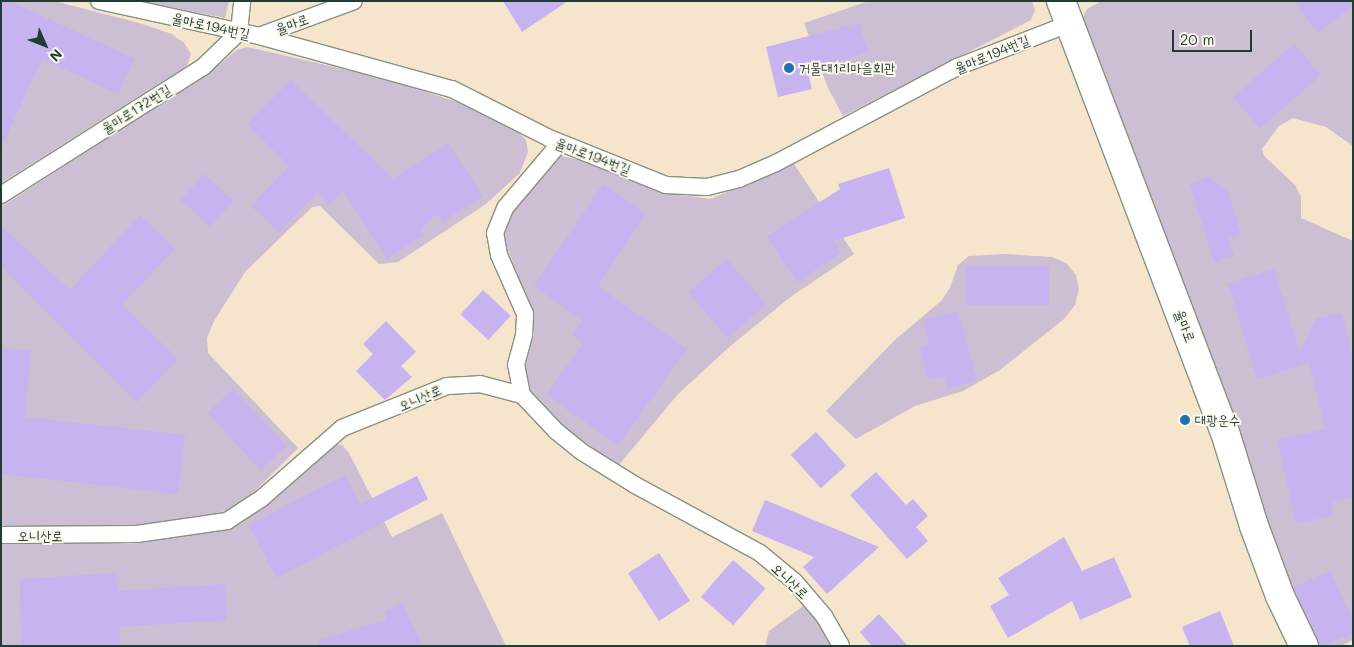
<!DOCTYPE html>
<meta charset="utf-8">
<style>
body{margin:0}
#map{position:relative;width:1354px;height:647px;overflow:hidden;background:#f5e5cd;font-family:Mali,"Poor Story",sans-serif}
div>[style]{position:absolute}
.industrial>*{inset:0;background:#ccbed3}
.building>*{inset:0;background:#c7b3f0;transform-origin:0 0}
.roads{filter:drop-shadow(1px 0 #8a9180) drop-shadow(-1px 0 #8a9180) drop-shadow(0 1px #8a9180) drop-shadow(0 -1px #8a9180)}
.service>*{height:16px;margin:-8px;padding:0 8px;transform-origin:8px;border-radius:8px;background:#fff}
.tertiary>*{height:28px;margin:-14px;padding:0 14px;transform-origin:14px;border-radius:14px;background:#fff}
.dots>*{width:14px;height:14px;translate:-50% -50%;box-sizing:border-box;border:2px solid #fbf7ec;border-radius:50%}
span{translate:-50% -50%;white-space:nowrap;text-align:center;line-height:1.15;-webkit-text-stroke:4px #fbf7ec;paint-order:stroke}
.street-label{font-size:14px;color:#1f3d34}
.poi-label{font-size:14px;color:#1f3d34}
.left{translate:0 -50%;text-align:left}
.frame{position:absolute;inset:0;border:2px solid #1f3d34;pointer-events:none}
.north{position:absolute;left:20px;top:20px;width:50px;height:50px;-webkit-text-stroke:4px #fbf7ec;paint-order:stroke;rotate:134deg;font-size:14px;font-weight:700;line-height:20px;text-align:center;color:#1f3d34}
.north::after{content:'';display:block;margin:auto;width:18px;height:22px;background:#1f3d34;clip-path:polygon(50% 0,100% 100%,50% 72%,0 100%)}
.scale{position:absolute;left:1172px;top:30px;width:80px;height:22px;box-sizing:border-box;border:2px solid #1f3d34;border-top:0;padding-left:6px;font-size:15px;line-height:18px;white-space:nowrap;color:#1f3d34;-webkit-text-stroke:4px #fbf7ec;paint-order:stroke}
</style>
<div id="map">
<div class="industrial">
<div style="clip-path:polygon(1px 1px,54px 1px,139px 23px,172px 34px,184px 43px,191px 54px,187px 66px,1px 183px)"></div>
<div style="clip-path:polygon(138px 1px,229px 1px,225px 18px)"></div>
<div style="clip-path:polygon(869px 1px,1032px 1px,1035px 10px,1031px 20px,843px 116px,828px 88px,804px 23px)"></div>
<div style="clip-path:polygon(1102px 1px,1353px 1px,1353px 146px,1326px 127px,1293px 118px,1279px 126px,1262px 149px,1264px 156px,1295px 185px,1301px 197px,1301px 218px,1353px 241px,1353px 640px,1341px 646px,1313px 646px,1304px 633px,1082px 20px,1087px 9px)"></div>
<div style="clip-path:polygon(247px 47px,382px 78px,470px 106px,519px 133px,526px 140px,528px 152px,520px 173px,486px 204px,398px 262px,379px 264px,320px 206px,312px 207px,245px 272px,214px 321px,207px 338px,208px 353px,298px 448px,253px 493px,231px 509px,206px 517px,135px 527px,1px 527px,1px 207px,209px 73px,237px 50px)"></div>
<div style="clip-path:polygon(561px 156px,579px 160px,656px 191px,710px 199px,794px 164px,854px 254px,789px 298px,727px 349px,678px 394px,618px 466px,560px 424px,538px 403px,526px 384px,524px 371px,534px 335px,534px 319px,504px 239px,505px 224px,515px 208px)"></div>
<div style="clip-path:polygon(1006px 254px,1052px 257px,1066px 263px,1076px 275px,1079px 289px,1075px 305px,1064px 319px,1000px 370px,963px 391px,915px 406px,856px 439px,826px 411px,895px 340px,941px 301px,950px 288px,958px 265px,969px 256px)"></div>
<div style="clip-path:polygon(335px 444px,342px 445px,349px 453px,392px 537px,442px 513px,506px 646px,1px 646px,1px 542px,129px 544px,218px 531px)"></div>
<div style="clip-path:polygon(806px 604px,834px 646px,765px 646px,769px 631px)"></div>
</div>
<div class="building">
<div style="clip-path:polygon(1px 1px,10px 1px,135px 59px,118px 94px,42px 59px,1px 148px)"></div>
<div style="clip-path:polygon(503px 1px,568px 1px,522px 32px)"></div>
<div style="clip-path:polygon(1294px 1px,1353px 1px,1353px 6px,1318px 33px)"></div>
<div style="clip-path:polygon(859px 23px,868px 52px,807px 70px,812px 89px,778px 97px,766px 47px)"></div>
<div style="left:1294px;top:44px;width:41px;height:81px;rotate:49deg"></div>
<div style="clip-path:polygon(291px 80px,393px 179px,448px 143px,483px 196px,444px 221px,434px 214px,420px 232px,423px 235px,387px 259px,343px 191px,329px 205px,317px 193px,279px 232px,251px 206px,289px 166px,247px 124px)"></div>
<div style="clip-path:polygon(889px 168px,905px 218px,834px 241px,841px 253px,797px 282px,767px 236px,840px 189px,838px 184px)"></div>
<div style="left:204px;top:174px;width:40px;height:35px;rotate:42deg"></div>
<div style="clip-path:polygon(1209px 177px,1228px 191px,1241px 234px,1228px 238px,1234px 256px,1214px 262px,1190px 184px)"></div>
<div style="clip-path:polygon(603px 184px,646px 213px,598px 286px,687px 349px,618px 445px,546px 395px,583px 343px,572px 335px,582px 321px,534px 286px)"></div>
<div style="clip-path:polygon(140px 215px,175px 249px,122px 304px,178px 359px,137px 402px,1px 267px,1px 226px,70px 290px)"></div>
<div style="left:727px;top:259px;width:60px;height:51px;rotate:49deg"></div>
<div style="left:1049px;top:266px;width:39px;height:83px;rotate:90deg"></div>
<div style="clip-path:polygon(1274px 269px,1300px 353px,1315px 319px,1342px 313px,1353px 358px,1353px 497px,1331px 503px,1333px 515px,1296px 524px,1277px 440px,1325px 429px,1309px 363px,1257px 379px,1228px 283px)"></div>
<div style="left:483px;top:290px;width:38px;height:33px;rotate:43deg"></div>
<div style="clip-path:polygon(958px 311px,977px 380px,947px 388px,944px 376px,928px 380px,919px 347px,929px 344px,923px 320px)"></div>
<div style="clip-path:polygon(386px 321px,416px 352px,401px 366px,412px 377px,385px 400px,356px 371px,373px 354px,363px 344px)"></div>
<div style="clip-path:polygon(1px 348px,31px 350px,25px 417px,185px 435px,178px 494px,1px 474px)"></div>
<div style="left:233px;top:389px;width:78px;height:35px;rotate:47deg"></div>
<div style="left:816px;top:432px;width:45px;height:34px;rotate:48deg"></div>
<div style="clip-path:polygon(876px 472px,906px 505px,913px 499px,928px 516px,916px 527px,928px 541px,907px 559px,850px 495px)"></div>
<div style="clip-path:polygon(345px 475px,360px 504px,417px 476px,428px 499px,276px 578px,249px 525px)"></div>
<div style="clip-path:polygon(765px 500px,826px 525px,879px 547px,827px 594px,803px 567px,814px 557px,752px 531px)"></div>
<div style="clip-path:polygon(1064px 537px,1082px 571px,1114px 557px,1132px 597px,1080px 620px,1072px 601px,1008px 638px,990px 606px,1009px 595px,998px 578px)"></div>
<div style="left:659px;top:553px;width:57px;height:37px;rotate:57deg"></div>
<div style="left:733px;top:560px;width:43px;height:49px;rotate:41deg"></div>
<div style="clip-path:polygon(1330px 571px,1353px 621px,1353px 634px,1320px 646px,1293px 587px)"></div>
<div style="clip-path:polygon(116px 573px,117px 591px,225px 584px,227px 620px,119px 627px,120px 646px,21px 646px,20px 579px)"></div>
<div style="clip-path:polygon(402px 602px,422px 646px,319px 646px,319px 640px,386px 620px,385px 611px)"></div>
<div style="clip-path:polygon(1220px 611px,1234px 646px,1190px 646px,1182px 627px)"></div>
<div style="clip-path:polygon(879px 614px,908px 646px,872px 646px,860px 632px)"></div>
</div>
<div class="roads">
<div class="service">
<div style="left:99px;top:1px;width:164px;rotate:12.3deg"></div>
<div style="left:259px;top:36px;width:200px;rotate:15.4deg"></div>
<div style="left:452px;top:89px;width:109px;rotate:26.8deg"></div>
<div style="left:549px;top:138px;width:126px;rotate:21.9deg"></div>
<div style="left:666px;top:185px;width:41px;rotate:2.8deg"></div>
<div style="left:707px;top:187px;width:33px;rotate:-14deg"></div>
<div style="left:739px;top:179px;width:40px;rotate:-23.4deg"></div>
<div style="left:776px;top:163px;width:205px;rotate:-27.9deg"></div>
<div style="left:957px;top:67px;width:122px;rotate:-21.1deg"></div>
<div style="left:259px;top:36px;width:101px;rotate:-20.2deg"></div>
<div style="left:1px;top:195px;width:239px;rotate:-32.4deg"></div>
<div style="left:203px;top:67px;width:50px;rotate:-44.2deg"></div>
<div style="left:239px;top:32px;width:31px;rotate:-84deg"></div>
<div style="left:522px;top:395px;width:31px;rotate:-101deg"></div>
<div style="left:516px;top:365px;width:31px;rotate:-75deg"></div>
<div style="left:524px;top:335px;width:21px;rotate:-87deg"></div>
<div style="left:525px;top:314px;width:64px;rotate:-113.8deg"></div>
<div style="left:499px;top:255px;width:22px;rotate:-100deg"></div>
<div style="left:495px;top:233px;width:27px;rotate:-68deg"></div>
<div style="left:505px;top:208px;width:85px;rotate:-49.8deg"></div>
<div style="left:1px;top:535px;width:136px;rotate:-0.4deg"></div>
<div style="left:137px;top:534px;width:91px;rotate:-8.2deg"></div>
<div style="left:227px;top:521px;width:42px;rotate:-33.3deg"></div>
<div style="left:262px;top:498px;width:106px;rotate:-41.2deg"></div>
<div style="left:342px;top:428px;width:113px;rotate:-21.8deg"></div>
<div style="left:447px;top:386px;width:33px;rotate:-3deg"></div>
<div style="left:480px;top:384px;width:43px;rotate:14.7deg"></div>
<div style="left:522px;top:395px;width:50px;rotate:46.6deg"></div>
<div style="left:556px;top:431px;width:33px;rotate:39deg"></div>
<div style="left:582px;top:452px;width:62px;rotate:31.9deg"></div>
<div style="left:635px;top:485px;width:142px;rotate:28.5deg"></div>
<div style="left:760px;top:553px;width:45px;rotate:39.6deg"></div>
<div style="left:795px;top:582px;width:45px;rotate:49.5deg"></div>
<div style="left:824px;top:616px;width:34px;rotate:60deg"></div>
</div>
<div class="tertiary">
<div style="left:1061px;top:1px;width:458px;rotate:69.2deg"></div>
<div style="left:1224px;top:429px;width:102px;rotate:72.8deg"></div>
<div style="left:1254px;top:526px;width:75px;rotate:69.6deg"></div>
<div style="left:1280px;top:596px;width:55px;rotate:64.4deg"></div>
</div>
</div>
<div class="dots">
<div style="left:789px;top:68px;background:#1f6fb2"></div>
<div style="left:1185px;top:420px;background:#1f6fb2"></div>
</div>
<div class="street-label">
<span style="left:292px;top:24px;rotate:-20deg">율마로</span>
<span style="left:211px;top:26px;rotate:12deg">율마로194번길</span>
<span style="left:992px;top:54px;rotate:-22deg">율마로194번길</span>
<span style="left:136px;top:109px;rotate:-32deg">율마로172번길</span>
<span style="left:593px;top:156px;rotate:21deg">율마로194번길</span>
<span style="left:1185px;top:326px;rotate:69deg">율마로</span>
<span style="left:420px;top:398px;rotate:-24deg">오니산로</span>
<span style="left:40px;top:536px">오니산로</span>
<span style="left:790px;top:581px;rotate:43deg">오니산로</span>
</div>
<div class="poi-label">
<span class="left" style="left:799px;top:68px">거물대1리마을회관</span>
<span class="left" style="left:1195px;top:420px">대광운수</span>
</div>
<div class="frame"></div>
<div class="north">N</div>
<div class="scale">20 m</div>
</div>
